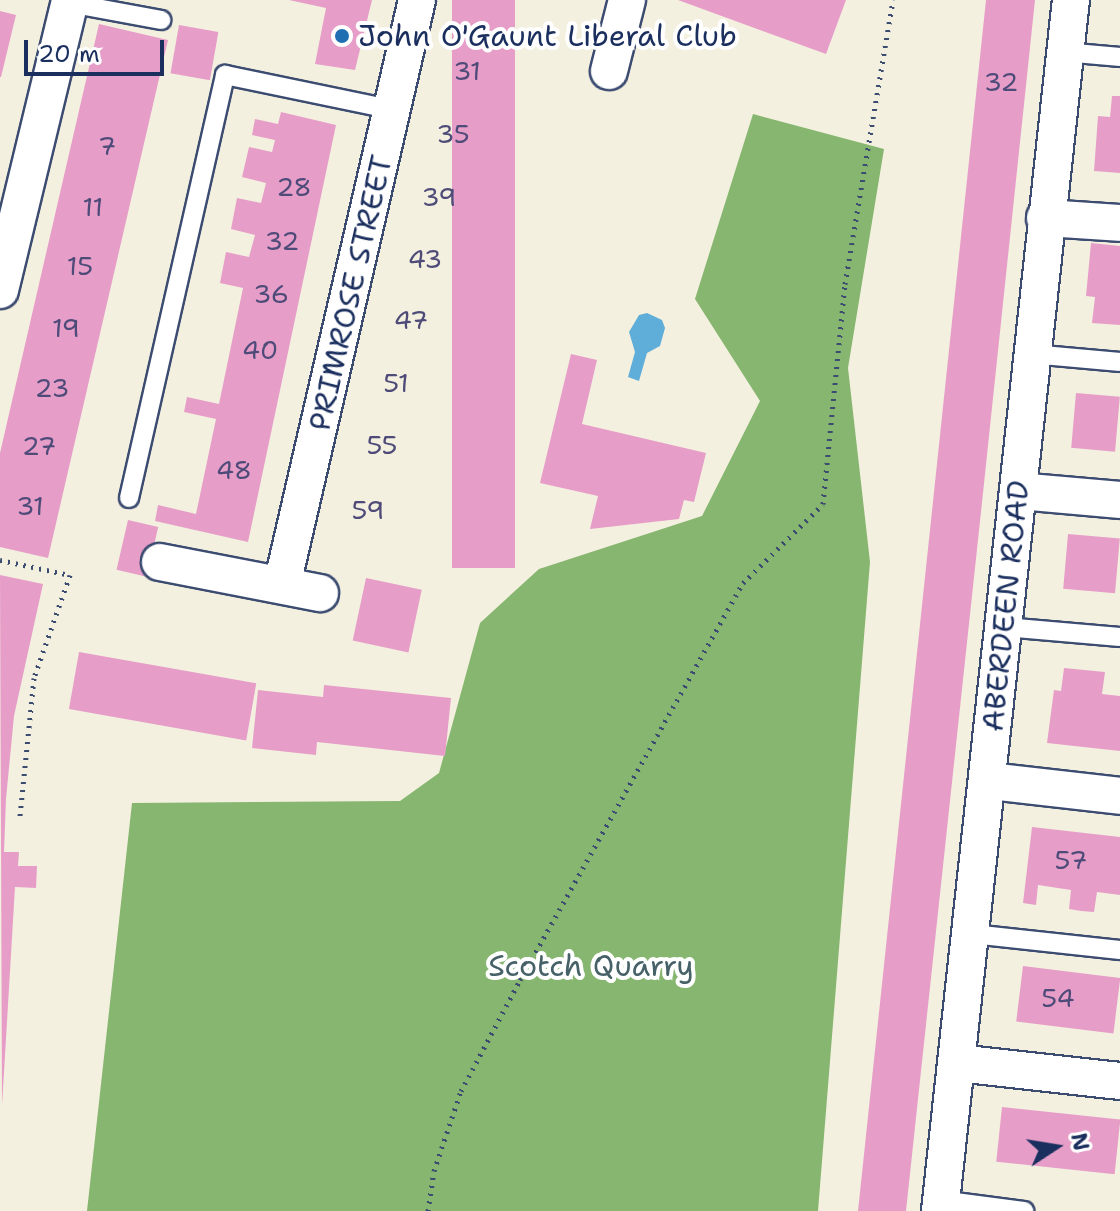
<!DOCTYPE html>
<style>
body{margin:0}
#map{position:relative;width:1120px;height:1211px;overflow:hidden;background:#f4f0df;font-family:"Shantell Sans",sans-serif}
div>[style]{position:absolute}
.forest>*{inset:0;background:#86b66f}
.water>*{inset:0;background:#5fadd9}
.building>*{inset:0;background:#e69ec9;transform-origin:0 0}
.path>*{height:5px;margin-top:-2.5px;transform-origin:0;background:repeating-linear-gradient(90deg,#3c4c71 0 2px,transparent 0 8px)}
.roads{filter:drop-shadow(2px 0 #3c4c71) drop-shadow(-2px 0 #3c4c71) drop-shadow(0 2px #3c4c71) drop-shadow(0 -2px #3c4c71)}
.service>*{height:18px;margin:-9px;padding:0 9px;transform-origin:9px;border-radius:9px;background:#fff}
.minor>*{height:36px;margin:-18px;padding:0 18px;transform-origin:18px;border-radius:18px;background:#fff}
.dots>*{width:22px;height:22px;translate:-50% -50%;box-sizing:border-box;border:4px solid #fff;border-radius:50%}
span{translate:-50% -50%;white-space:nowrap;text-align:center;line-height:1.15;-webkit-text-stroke:8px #fff;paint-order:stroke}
.number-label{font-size:26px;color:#4e4b79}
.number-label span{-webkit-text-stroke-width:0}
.poi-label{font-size:30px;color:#1b2f5e}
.left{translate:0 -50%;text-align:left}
.street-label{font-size:30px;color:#1b2f5e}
.park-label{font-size:30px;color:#466168}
.north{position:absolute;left:1016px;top:1107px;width:80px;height:80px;-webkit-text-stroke:6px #fff;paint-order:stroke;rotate:78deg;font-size:22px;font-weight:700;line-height:32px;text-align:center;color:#1b2f5e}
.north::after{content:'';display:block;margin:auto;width:28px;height:36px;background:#1b2f5e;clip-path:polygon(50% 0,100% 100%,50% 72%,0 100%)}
.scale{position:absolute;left:24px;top:40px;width:140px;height:36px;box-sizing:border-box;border:4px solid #1b2f5e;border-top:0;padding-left:10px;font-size:24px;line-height:28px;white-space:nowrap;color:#1b2f5e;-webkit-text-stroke:6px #fff;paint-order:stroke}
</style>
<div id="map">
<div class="forest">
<div style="clip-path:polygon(753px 114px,884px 149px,848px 368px,870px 562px,818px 1211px,87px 1211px,132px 803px,400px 801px,439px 773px,480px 623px,539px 569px,702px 516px,760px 401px,695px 299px)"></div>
</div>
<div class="water">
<div style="clip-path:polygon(647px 313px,662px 320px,665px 328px,660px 346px,647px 353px,639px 381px,628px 377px,635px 352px,629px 332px,639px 315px)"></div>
</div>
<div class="building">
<div style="clip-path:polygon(289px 0,372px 0,355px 70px,315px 64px,326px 8px)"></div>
<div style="left:452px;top:0;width:63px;height:568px"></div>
<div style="clip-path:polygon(678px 0,846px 0,826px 54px)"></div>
<div style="clip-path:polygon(986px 0,1035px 0,981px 512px,906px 1211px,858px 1211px)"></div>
<div style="clip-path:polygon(0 11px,16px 15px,1px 77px,0 77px)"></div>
<div style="clip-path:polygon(99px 24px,168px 40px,48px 558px,0 547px,0 453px)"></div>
<div style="left:179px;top:25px;width:40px;height:49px;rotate:10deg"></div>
<div style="clip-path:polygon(1112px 96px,1120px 96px,1120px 173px,1094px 171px,1098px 116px,1110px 117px)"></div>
<div style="clip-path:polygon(281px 112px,336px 125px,248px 542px,155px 521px,158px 505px,196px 514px,216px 419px,184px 412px,187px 397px,219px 404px,243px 288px,220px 283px,226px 252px,249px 257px,255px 235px,231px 229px,237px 198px,261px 203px,266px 183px,242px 177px,249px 147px,272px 152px,275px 140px,252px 135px,255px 119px,278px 124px)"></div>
<div style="clip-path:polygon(1091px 243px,1120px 246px,1120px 325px,1092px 323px,1095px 297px,1086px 296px)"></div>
<div style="clip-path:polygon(571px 354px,597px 360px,582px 424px,706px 453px,694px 502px,684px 500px,679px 519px,590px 529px,598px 496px,540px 483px)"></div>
<div style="left:1076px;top:393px;width:44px;height:55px;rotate:5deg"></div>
<div style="left:128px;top:520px;width:31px;height:51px;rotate:13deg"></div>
<div style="left:1068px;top:534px;width:52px;height:55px;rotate:5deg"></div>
<div style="clip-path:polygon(0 575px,43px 584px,14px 716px,6px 799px,4px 852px,19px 852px,18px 866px,37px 866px,36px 888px,15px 887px,2px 1106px)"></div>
<div style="left:366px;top:578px;width:57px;height:64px;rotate:12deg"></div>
<div style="left:79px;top:652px;width:180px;height:58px;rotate:10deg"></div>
<div style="clip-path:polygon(1064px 668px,1105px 672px,1102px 694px,1120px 696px,1120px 751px,1047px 743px,1054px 690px,1061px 691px)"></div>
<div style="clip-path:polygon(324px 685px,451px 698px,445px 756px,317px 742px,316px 755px,252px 748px,258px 690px,323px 697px)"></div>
<div style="clip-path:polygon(1032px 827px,1120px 837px,1120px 895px,1097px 892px,1094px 912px,1081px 911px,1069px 909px,1071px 890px,1038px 885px,1036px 905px,1023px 903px)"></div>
<div style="left:1023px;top:966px;width:98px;height:56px;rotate:7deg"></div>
<div style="left:1002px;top:1107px;width:119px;height:55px;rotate:6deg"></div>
</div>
<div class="path">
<div style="left:0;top:560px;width:72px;rotate:12.1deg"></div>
<div style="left:70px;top:575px;width:109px;rotate:109.3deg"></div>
<div style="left:34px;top:678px;width:140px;rotate:95.8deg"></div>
<div style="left:428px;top:1211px;width:40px;rotate:-81.5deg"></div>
<div style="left:434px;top:1171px;width:84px;rotate:-71.4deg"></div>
<div style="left:461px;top:1091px;width:126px;rotate:-62deg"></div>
<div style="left:520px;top:980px;width:455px;rotate:-60.7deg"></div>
<div style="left:743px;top:583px;width:112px;rotate:-44.6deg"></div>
<div style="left:823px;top:504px;width:221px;rotate:-84.3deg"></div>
<div style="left:845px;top:284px;width:288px;rotate:-80.4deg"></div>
</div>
<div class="roads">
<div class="service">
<div style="left:64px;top:2px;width:99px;rotate:10.5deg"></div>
<div style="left:1064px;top:52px;width:56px;rotate:5.1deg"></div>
<div style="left:1032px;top:354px;width:88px;rotate:5.2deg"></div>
<div style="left:129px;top:498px;width:434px;rotate:-77.2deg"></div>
<div style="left:225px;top:75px;width:173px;rotate:11.7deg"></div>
<div style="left:1005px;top:627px;width:115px;rotate:5deg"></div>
<div style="left:972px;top:934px;width:149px;rotate:6.2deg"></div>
<div style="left:941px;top:1200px;width:84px;rotate:7.5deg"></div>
</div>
<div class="minor">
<div style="left:609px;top:71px;width:73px;rotate:-75.8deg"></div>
<div style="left:1045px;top:218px;width:75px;rotate:3.8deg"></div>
<div style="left:0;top:290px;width:298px;rotate:-76.4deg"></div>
<div style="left:1018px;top:491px;width:102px;rotate:5deg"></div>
<div style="left:160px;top:562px;width:163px;rotate:11deg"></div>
<div style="left:282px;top:585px;width:600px;rotate:-77.01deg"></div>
<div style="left:989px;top:781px;width:132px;rotate:6.5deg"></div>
<div style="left:957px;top:1063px;width:164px;rotate:6.3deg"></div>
<div style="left:940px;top:1211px;width:1218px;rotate:-83.83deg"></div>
</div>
</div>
<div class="dots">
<div style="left:342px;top:36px;background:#1f6fb2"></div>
</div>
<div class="number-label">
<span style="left:467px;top:71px">31</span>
<span style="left:1001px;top:82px">32</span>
<span style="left:453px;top:134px">35</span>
<span style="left:107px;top:146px">7</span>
<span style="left:294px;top:187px">28</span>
<span style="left:439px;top:197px">39</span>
<span style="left:93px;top:207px">11</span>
<span style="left:282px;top:241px">32</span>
<span style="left:425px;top:259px">43</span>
<span style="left:80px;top:266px">15</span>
<span style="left:271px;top:294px">36</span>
<span style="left:411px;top:320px">47</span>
<span style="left:66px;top:328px">19</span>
<span style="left:260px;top:350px">40</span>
<span style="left:396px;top:383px">51</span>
<span style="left:52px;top:388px">23</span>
<span style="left:382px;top:445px">55</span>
<span style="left:39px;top:446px">27</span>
<span style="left:234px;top:470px">48</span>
<span style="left:30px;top:506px">31</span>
<span style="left:368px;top:510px">59</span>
<span style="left:1071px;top:860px">57</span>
<span style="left:1058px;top:998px">54</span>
</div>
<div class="poi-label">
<span class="left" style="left:358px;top:36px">John O'Gaunt Liberal Club</span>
</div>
<div class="street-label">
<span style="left:351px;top:293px;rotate:-77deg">PRIMROSE STREET</span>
<span style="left:1006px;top:606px;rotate:-84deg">ABERDEEN ROAD</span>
</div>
<div class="park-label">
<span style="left:591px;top:966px">Scotch Quarry</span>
</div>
<div class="north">N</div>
<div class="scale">20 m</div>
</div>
